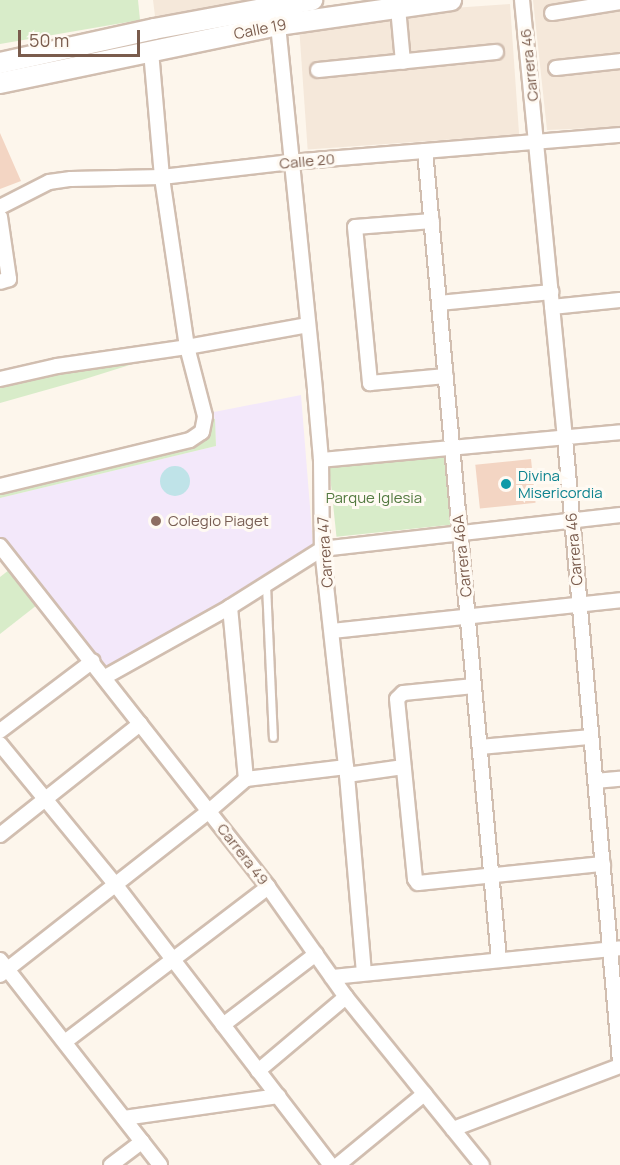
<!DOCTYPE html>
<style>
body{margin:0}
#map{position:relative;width:620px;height:1165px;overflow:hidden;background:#fdf6ec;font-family:Manrope,sans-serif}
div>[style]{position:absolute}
.residential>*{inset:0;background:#f5e8da;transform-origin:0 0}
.education>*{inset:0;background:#f3e8fa}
.green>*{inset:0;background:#d8ecc9;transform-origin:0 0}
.water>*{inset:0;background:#bfe3e8}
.round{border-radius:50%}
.building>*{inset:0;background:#f3d5c3;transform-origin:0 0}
.roads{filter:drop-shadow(2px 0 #d1beb0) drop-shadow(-2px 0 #d1beb0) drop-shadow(0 2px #d1beb0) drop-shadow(0 -2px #d1beb0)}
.service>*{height:7px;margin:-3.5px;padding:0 3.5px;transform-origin:3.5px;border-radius:3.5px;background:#fff}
.minor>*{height:14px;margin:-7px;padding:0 7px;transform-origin:7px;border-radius:7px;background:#fff}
.secondary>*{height:20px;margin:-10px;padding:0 10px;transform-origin:10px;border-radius:10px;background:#fff}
.dots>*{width:16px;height:16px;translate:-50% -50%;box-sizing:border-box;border:3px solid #fffaf3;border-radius:50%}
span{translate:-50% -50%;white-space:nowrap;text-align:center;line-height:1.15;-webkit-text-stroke:6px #fffaf3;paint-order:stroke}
.street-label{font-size:15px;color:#7a5c4d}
.culture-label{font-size:15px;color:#0d838f}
.left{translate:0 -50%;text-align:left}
.park-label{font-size:15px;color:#537a41}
.education-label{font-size:15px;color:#785e54}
.scale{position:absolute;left:18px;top:30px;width:122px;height:27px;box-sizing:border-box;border:3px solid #7a5c4d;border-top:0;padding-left:8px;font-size:18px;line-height:21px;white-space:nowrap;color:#7a5c4d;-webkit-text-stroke:4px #fffaf3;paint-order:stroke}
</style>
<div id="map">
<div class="residential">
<div style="clip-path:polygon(153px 0,273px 0,155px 16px)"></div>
<div style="clip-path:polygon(533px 0,620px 0,620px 127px,547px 130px)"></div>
<div style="left:510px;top:4px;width:131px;height:212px;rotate:86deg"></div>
</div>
<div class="education">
<div style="clip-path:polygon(301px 395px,313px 544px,105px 677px,0 544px,0 498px,216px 446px,214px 412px)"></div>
</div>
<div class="green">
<div style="clip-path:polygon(0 0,138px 0,140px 20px,0 44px)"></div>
<div style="clip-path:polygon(171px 352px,85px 379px,0 403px,0 383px)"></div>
<div style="clip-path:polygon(207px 417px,215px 419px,216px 446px,0 498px,0 490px,202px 441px)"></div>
<div style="left:445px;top:450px;width:75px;height:117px;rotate:84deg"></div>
<div style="clip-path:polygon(9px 570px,37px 605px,0 634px,0 577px)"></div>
</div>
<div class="water">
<div class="round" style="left:160px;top:466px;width:30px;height:30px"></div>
</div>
<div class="building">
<div style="clip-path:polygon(0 133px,21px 181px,0 189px)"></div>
<div style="left:531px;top:459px;width:44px;height:56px;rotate:84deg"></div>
</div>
<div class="roads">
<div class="service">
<div style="left:266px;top:585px;width:152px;rotate:87.4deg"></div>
</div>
<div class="minor">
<div style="left:522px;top:0;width:440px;rotate:84.4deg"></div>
<div style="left:565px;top:438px;width:626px;rotate:84.96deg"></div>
<div style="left:398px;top:8px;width:54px;rotate:84.7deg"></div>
<div style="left:552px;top:13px;width:69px;rotate:-9.2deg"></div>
<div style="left:278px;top:25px;width:368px;rotate:84.2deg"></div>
<div style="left:315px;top:391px;width:69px;rotate:85deg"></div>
<div style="left:321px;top:460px;width:89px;rotate:89.4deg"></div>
<div style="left:322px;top:549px;width:227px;rotate:83.7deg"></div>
<div style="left:347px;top:775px;width:198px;rotate:85.1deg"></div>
<div style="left:556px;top:68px;width:64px;rotate:-6.2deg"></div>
<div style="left:318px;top:70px;width:179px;rotate:-5.8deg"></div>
<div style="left:425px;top:151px;width:812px;rotate:84.77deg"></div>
<div style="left:0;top:207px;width:55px;rotate:-27deg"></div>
<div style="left:49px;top:182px;width:22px;rotate:-8deg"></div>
<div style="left:71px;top:179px;width:91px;rotate:-1.3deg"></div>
<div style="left:162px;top:177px;width:130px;rotate:-6.6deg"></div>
<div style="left:291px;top:162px;width:330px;rotate:-4.7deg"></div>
<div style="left:0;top:217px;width:63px;rotate:81.7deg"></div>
<div style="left:9px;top:279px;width:9px;rotate:162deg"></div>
<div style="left:432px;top:221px;width:77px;rotate:175.5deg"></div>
<div style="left:355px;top:227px;width:157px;rotate:84.5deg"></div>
<div style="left:370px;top:383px;width:76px;rotate:-5.3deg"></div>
<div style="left:439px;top:303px;width:113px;rotate:-5.6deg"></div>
<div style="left:552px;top:307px;width:68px;rotate:-5.9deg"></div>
<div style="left:0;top:379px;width:58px;rotate:-12.8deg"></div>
<div style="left:57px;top:366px;width:131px;rotate:-8.3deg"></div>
<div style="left:187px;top:347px;width:123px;rotate:-10.3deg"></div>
<div style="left:321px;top:460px;width:300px;rotate:-5.3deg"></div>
<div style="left:0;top:486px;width:195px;rotate:-13.6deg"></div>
<div style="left:190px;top:440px;width:14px;rotate:-34deg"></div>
<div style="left:202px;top:432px;width:16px;rotate:-79deg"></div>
<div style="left:205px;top:416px;width:71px;rotate:-104.6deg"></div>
<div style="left:187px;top:347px;width:172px;rotate:-98.4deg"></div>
<div style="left:162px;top:177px;width:125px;rotate:-95deg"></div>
<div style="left:0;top:546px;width:434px;rotate:51.8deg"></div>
<div style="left:268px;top:887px;width:135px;rotate:54.7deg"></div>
<div style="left:346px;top:997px;width:216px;rotate:51deg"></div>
<div style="left:230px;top:607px;width:173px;rotate:84.7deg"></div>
<div style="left:332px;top:631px;width:290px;rotate:-6.1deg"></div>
<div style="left:105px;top:677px;width:143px;rotate:-29.2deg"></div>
<div style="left:230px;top:607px;width:109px;rotate:-32.2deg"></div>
<div style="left:322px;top:549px;width:300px;rotate:-6.5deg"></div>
<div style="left:474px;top:686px;width:71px;rotate:174.4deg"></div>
<div style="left:403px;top:693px;width:8px;rotate:135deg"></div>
<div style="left:397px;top:699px;width:181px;rotate:84.3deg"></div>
<div style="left:415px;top:879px;width:5px;rotate:53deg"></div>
<div style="left:418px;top:883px;width:186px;rotate:-5.9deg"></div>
<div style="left:0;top:731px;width:116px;rotate:-37deg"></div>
<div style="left:0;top:744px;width:181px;rotate:50.6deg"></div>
<div style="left:115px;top:884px;width:354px;rotate:52.5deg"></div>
<div style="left:480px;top:747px;width:109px;rotate:-5.2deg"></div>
<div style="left:347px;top:775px;width:57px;rotate:-8.1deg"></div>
<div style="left:595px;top:781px;width:25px;rotate:-5deg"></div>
<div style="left:0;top:835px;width:179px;rotate:-38.4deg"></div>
<div style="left:0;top:960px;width:260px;rotate:52deg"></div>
<div style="left:0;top:975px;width:266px;rotate:-38.1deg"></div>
<div style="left:209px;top:811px;width:49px;rotate:-40.9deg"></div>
<div style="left:246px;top:779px;width:101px;rotate:-6.8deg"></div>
<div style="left:332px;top:977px;width:289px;rotate:-5.7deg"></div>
<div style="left:223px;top:1025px;width:117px;rotate:-37.4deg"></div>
<div style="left:66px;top:1041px;width:254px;rotate:-37.3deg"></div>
<div style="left:258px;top:1071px;width:115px;rotate:-40.1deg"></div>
<div style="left:124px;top:1118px;width:156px;rotate:-8.1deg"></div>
<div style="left:453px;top:1129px;width:178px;rotate:-20.7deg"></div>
<div style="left:111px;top:1165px;width:39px;rotate:-37deg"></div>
<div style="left:338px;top:1165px;width:112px;rotate:-39.5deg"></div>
</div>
<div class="secondary">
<div style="left:0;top:63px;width:158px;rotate:-12.4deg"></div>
<div style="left:154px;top:29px;width:161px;rotate:-10.4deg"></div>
<div style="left:0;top:83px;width:284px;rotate:-11.8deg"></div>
<div style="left:278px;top:25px;width:175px;rotate:-8.2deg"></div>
</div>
</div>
<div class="dots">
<div style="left:506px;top:484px;background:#0f9aa8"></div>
<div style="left:156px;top:521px;background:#8d6e63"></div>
</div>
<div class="street-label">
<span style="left:260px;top:29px;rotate:-11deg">Calle 19</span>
<span style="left:529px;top:65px;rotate:-96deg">Carrera 46</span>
<span style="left:307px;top:161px;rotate:-5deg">Calle 20</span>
<span style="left:574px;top:549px;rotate:-95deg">Carrera 46</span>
<span style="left:325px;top:552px;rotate:-94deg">Carrera 47</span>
<span style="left:462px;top:556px;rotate:-96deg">Carrera 46A</span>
<span style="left:243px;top:854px;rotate:52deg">Carrera 49</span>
</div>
<div class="culture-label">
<span class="left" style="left:518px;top:484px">Divina<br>Misericordia</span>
</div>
<div class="park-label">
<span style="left:374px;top:498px">Parque Iglesia</span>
</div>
<div class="education-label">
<span class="left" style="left:168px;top:521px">Colegio Piaget</span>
</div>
<div class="scale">50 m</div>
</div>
